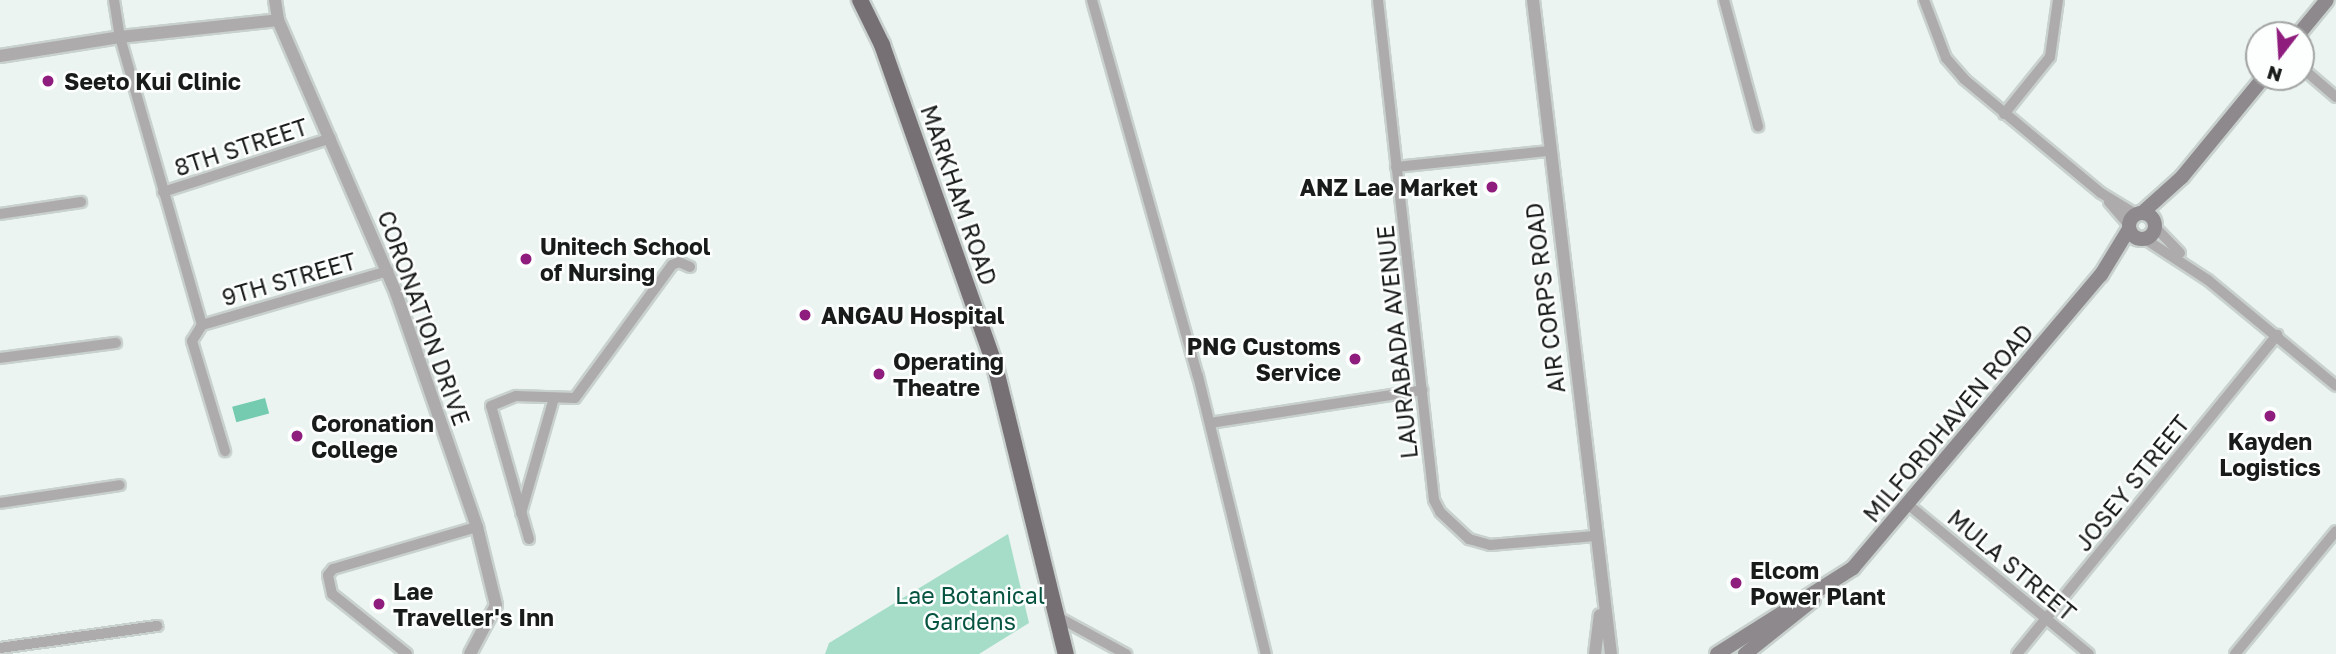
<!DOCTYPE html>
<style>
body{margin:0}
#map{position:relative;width:2336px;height:654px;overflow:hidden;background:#ebf4f0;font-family:"Golos Text",sans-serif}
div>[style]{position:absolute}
.green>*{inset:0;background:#a5ddc9}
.water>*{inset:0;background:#74cbaf;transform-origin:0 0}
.roads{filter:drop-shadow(2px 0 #c9d1ce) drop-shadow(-2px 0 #c9d1ce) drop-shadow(0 2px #c9d1ce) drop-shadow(0 -2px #c9d1ce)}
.minor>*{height:10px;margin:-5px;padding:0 5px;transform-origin:5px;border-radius:5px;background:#aeabad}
.tertiary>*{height:12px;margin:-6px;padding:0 6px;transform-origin:6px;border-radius:6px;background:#aeabad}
.secondary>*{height:14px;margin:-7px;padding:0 7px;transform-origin:7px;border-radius:7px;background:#8d898c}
.secondary>.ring{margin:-7px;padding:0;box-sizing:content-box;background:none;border:14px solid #8d898c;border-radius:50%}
.primary>*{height:16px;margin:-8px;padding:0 8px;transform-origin:8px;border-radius:8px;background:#767074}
.dots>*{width:19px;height:19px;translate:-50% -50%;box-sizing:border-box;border:4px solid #fdfffe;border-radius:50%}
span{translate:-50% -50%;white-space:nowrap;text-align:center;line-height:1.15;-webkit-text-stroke:5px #fdfffe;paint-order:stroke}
.poi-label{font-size:23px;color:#181b19;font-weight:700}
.left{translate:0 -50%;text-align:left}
.right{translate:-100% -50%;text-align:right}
.street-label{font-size:23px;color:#181b19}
.park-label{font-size:23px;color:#065340}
.north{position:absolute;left:2245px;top:21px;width:70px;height:70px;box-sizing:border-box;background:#fdfffe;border:2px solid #a1a4a2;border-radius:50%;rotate:197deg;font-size:19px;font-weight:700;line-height:28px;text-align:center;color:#181b19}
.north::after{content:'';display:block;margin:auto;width:24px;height:32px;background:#8f1d7e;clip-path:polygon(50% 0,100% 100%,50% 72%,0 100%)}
</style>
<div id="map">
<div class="green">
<div style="clip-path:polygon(1008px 534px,1029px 623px,979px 654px,825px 654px,829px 643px)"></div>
</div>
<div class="water">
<div style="left:265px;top:398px;width:16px;height:34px;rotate:75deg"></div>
</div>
<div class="roads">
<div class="minor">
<div style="left:114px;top:0;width:37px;rotate:81deg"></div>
<div style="left:120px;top:37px;width:299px;rotate:74.1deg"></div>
<div style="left:202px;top:325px;width:19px;rotate:122deg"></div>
<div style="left:192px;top:341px;width:115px;rotate:73.3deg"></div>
<div style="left:1092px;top:0;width:391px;rotate:74.3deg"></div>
<div style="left:1198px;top:376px;width:286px;rotate:76.3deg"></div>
<div style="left:1378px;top:0;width:503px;rotate:83.61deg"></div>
<div style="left:1434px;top:500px;width:13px;rotate:63deg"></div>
<div style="left:1440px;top:512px;width:40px;rotate:43deg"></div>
<div style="left:1469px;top:539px;width:22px;rotate:16deg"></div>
<div style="left:1490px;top:545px;width:105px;rotate:-4.9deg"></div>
<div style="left:1724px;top:0;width:131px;rotate:74.9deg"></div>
<div style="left:1924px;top:0;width:62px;rotate:69.2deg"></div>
<div style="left:1946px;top:58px;width:28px;rotate:49deg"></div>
<div style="left:1964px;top:79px;width:178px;rotate:39.8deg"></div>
<div style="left:2101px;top:193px;width:42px;rotate:31.4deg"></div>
<div style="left:2301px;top:67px;width:46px;rotate:40.6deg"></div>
<div style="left:2004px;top:114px;width:73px;rotate:-51.1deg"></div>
<div style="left:2050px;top:57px;width:58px;rotate:-82deg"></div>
<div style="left:1396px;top:167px;width:154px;rotate:-6deg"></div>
<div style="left:163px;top:192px;width:176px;rotate:-17.8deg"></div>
<div style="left:2109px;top:202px;width:30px;rotate:49deg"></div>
<div style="left:0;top:214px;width:82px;rotate:-8.4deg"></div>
<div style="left:2155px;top:227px;width:36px;rotate:46deg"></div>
<div style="left:2145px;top:239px;width:75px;rotate:33.1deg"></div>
<div style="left:2208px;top:280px;width:166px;rotate:39.6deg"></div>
<div style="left:202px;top:325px;width:194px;rotate:-16.2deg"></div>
<div style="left:0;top:358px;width:117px;rotate:-7.4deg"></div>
<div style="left:1210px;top:423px;width:215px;rotate:-8.8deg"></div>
<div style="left:0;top:503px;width:121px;rotate:-8.5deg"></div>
<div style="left:1910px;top:506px;width:232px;rotate:39.6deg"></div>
<div style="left:521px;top:513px;width:120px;rotate:-74deg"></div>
<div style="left:529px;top:539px;width:138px;rotate:-105.9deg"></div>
<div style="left:491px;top:406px;width:27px;rotate:-22deg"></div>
<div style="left:516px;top:396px;width:59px;rotate:1.9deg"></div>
<div style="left:575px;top:398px;width:165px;rotate:-53.9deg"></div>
<div style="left:672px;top:265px;width:8px;rotate:-23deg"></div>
<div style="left:679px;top:262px;width:12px;rotate:24deg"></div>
<div style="left:1056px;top:616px;width:80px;rotate:28.5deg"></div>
<div style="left:0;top:648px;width:159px;rotate:-8deg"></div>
<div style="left:407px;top:654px;width:96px;rotate:-141.3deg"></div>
<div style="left:332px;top:594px;width:19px;rotate:-102deg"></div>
<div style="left:328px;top:575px;width:8px;rotate:-50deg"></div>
<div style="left:333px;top:569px;width:150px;rotate:-16.3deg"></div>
<div style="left:2017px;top:654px;width:412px;rotate:-50.8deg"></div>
<div style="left:2235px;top:654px;width:159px;rotate:-50.6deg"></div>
</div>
<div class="tertiary">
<div style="left:275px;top:0;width:20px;rotate:81deg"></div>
<div style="left:278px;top:20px;width:297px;rotate:66.6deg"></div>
<div style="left:396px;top:293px;width:248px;rotate:70.9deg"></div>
<div style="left:477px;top:527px;width:80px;rotate:76.3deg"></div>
<div style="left:496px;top:605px;width:55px;rotate:118deg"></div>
<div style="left:1533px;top:0;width:659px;rotate:83.2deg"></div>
<div style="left:0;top:56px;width:121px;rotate:-9deg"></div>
<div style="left:120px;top:37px;width:159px;rotate:-6.1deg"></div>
<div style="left:1595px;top:654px;width:39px;rotate:-83deg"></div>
</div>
<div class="secondary">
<div style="left:2298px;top:35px;width:45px;rotate:-50.4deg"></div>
<div style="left:2142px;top:213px;width:54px;rotate:-42deg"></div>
<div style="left:2182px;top:177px;width:129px;rotate:-50.6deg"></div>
<div class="ring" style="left:2129px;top:213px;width:12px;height:12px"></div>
<div style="left:1717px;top:654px;width:161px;rotate:-32.3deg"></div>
<div style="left:1853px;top:568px;width:384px;rotate:-49.8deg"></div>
<div style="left:2101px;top:275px;width:54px;rotate:-58.7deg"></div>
<div style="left:1745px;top:654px;width:87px;rotate:-38.5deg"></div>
</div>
<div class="primary">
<div style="left:860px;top:0;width:50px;rotate:63.9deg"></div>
<div style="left:882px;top:45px;width:340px;rotate:70.6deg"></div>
<div style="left:995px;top:366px;width:297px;rotate:76.2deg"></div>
</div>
</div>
<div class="dots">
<div style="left:48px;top:81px;background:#8f1d7e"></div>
<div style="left:1492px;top:187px;background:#8f1d7e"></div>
<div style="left:526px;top:259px;background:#8f1d7e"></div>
<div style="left:805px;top:315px;background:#8f1d7e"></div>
<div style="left:1355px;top:359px;background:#8f1d7e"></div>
<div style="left:879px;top:374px;background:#8f1d7e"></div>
<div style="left:2270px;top:416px;background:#8f1d7e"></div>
<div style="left:297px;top:436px;background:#8f1d7e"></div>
<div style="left:1736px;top:583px;background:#8f1d7e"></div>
<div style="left:379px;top:604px;background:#8f1d7e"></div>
</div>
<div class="poi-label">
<span class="left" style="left:64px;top:81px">Seeto Kui Clinic</span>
<span class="right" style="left:1478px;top:187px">ANZ Lae Market</span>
<span class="left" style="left:540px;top:259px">Unitech School<br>of Nursing</span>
<span class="left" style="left:821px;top:315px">ANGAU Hospital</span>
<span class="right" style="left:1341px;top:359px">PNG Customs<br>Service</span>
<span class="left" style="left:893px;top:374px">Operating<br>Theatre</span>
<span class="left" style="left:311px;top:436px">Coronation<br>College</span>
<span style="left:2270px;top:454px">Kayden<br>Logistics</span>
<span class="left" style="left:1750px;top:583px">Elcom<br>Power Plant</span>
<span class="left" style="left:393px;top:604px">Lae<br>Traveller's Inn</span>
</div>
<div class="street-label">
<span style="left:241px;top:147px;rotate:-18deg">8TH STREET</span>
<span style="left:959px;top:195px;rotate:71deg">MARKHAM ROAD</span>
<span style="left:289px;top:279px;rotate:-16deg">9TH STREET</span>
<span style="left:1545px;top:298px;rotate:-97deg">AIR CORPS ROAD</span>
<span style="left:424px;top:318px;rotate:70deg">CORONATION DRIVE</span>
<span style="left:1397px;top:342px;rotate:-96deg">LAURABADA AVENUE</span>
<span style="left:1948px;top:423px;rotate:-50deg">MILFORDHAVEN ROAD</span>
<span style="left:2132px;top:483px;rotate:-51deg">JOSEY STREET</span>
<span style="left:2012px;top:565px;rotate:40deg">MULA STREET</span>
</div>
<div class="park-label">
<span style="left:970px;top:608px">Lae Botanical<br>Gardens</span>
</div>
<div class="north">N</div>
</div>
